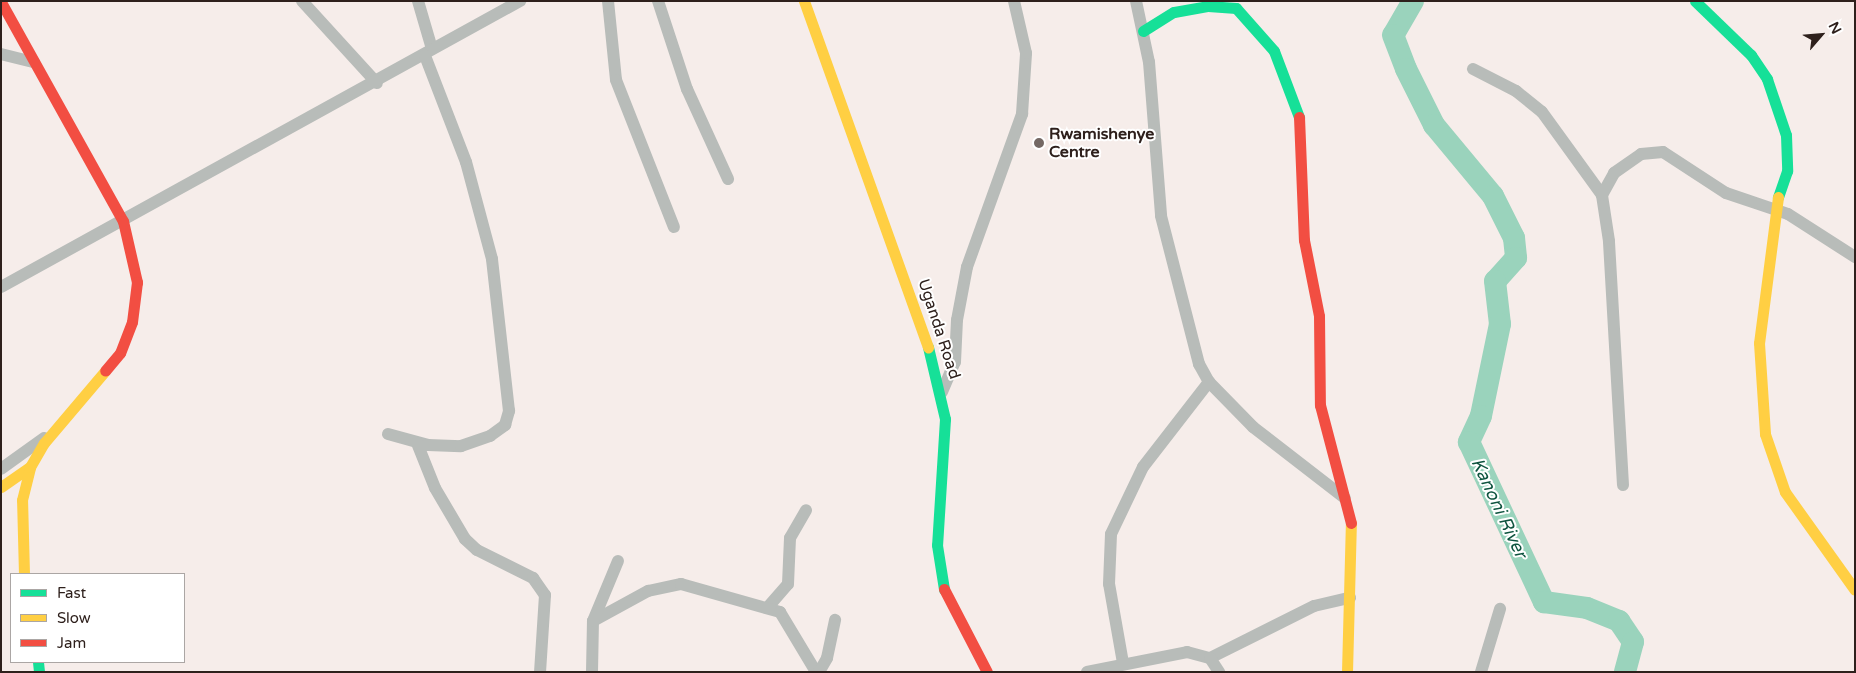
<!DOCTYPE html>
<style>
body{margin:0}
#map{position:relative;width:1856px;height:673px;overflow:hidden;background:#f6edea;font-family:"Varela Round",sans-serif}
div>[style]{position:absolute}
.river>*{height:22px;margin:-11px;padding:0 11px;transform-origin:11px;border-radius:11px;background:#9ad3bc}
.street>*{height:12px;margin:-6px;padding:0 6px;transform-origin:6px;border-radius:6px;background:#b8bcb9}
.fast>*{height:11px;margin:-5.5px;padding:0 5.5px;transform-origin:5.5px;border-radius:5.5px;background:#16e098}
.slow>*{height:11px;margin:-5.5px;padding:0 5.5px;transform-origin:5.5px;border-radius:5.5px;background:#ffcf43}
.jam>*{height:11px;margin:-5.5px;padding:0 5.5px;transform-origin:5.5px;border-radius:5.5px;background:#f24e42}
.dots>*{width:14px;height:14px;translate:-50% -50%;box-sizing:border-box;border:2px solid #fff;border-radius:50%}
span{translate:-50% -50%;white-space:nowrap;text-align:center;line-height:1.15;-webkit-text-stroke:4px #fff;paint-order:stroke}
.poi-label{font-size:16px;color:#2e201c;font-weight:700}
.left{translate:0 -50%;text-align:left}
.street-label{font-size:16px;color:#2e201c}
.water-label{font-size:18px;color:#0e543f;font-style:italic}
.frame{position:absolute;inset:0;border:2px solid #2e201c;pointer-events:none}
.legend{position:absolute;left:10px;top:573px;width:175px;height:90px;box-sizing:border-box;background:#fff;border:1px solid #aba6a4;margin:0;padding:6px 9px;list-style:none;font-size:15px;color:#2e201c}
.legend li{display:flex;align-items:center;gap:10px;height:25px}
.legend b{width:25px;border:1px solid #aba6a4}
.north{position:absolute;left:1796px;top:10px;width:50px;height:50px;-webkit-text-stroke:4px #fff;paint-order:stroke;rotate:63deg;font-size:14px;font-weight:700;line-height:20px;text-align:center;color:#2e201c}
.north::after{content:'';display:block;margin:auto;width:18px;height:22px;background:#2e201c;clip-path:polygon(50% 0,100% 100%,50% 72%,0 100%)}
</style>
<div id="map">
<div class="river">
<div style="left:1413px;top:1px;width:39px;rotate:120deg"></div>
<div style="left:1393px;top:35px;width:36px;rotate:69deg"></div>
<div style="left:1406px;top:69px;width:63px;rotate:63.4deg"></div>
<div style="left:1434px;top:125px;width:92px;rotate:50.3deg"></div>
<div style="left:1493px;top:196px;width:47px;rotate:63.4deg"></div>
<div style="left:1514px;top:238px;width:20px;rotate:84deg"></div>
<div style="left:1516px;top:258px;width:31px;rotate:132deg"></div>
<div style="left:1495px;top:281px;width:43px;rotate:83.4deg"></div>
<div style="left:1500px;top:324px;width:94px;rotate:101.7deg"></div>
<div style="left:1481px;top:416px;width:29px;rotate:115deg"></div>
<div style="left:1469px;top:442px;width:177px;rotate:64.9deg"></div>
<div style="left:1544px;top:602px;width:43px;rotate:7.9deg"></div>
<div style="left:1587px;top:608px;width:35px;rotate:22deg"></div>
<div style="left:1619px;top:621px;width:25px;rotate:56deg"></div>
<div style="left:1633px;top:642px;width:31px;rotate:105deg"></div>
</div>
<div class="street">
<div style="left:302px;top:1px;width:111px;rotate:47.6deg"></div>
<div style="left:418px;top:1px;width:50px;rotate:73.7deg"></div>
<div style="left:608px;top:1px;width:79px;rotate:84.2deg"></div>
<div style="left:616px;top:80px;width:158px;rotate:68.5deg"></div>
<div style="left:658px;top:1px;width:93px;rotate:71.8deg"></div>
<div style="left:687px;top:89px;width:99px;rotate:65.5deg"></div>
<div style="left:1136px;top:1px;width:62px;rotate:78deg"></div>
<div style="left:1149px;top:62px;width:154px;rotate:85.5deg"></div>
<div style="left:1161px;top:216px;width:153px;rotate:75.6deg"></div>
<div style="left:1199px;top:364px;width:21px;rotate:61deg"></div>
<div style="left:1209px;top:382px;width:63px;rotate:45.6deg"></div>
<div style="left:1253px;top:427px;width:116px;rotate:37.7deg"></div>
<div style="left:1px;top:54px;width:34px;rotate:14deg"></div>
<div style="left:1473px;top:69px;width:48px;rotate:27.1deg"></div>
<div style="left:1516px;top:91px;width:33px;rotate:39deg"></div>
<div style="left:1542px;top:112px;width:102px;rotate:54.1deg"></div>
<div style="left:1px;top:287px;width:593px;rotate:-28.86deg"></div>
<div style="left:942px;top:392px;width:33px;rotate:-67deg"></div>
<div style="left:955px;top:362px;width:42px;rotate:-87.3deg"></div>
<div style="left:957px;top:320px;width:54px;rotate:-79.3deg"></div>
<div style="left:967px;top:267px;width:163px;rotate:-70.2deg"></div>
<div style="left:1022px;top:114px;width:61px;rotate:-86.2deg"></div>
<div style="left:1026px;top:53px;width:53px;rotate:-103deg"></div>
<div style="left:388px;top:434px;width:41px;rotate:15.4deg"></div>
<div style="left:428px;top:445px;width:33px;rotate:2deg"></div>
<div style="left:461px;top:446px;width:31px;rotate:-19deg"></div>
<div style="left:490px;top:436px;width:19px;rotate:-36deg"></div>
<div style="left:505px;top:425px;width:15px;rotate:-74deg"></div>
<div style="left:509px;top:411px;width:153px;rotate:-96.4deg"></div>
<div style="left:492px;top:259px;width:100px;rotate:-105deg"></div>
<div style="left:466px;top:162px;width:114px;rotate:-111.1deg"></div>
<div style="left:417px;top:443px;width:48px;rotate:68.2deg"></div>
<div style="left:435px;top:488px;width:59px;rotate:59.5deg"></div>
<div style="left:465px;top:539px;width:16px;rotate:43deg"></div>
<div style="left:477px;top:550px;width:63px;rotate:26.6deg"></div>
<div style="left:533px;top:578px;width:21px;rotate:55deg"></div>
<div style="left:545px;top:595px;width:77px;rotate:93.7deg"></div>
<div style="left:1px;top:469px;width:53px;rotate:-35.8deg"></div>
<div style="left:1623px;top:485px;width:244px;rotate:-93.3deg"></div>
<div style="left:1609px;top:241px;width:47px;rotate:-98.7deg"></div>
<div style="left:1602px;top:195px;width:25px;rotate:-61deg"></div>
<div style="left:1614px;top:173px;width:33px;rotate:-35deg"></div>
<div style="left:1641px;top:154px;width:22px;rotate:-5deg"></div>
<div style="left:1663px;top:152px;width:75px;rotate:33.1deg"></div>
<div style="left:1726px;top:193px;width:65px;rotate:18.7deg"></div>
<div style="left:1788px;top:214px;width:80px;rotate:32.7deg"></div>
<div style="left:768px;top:607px;width:30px;rotate:-49deg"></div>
<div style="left:788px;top:584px;width:46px;rotate:-87.5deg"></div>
<div style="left:790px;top:538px;width:32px;rotate:-60deg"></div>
<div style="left:593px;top:621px;width:63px;rotate:-28.6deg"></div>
<div style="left:648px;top:591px;width:34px;rotate:-12deg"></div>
<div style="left:681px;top:584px;width:103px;rotate:15.8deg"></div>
<div style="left:780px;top:612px;width:70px;rotate:59deg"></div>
<div style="left:1210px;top:658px;width:116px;rotate:-26.6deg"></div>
<div style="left:1314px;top:606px;width:37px;rotate:-13deg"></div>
<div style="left:1123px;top:663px;width:80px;rotate:-100deg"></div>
<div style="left:1109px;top:584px;width:50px;rotate:-87.7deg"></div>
<div style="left:1111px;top:534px;width:74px;rotate:-64.5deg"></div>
<div style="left:1143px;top:467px;width:108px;rotate:-52.2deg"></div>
<div style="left:592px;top:672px;width:51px;rotate:-88.9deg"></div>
<div style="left:593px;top:621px;width:65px;rotate:-67.4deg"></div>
<div style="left:819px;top:672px;width:16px;rotate:-60deg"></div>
<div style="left:827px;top:658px;width:39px;rotate:-78deg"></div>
<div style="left:1087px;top:672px;width:102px;rotate:-11.3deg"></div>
<div style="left:1187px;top:652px;width:24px;rotate:15deg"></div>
<div style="left:1210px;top:658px;width:17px;rotate:57deg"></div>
<div style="left:1481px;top:672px;width:66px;rotate:-73.2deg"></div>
</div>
<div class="fast">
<div style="left:1695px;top:1px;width:78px;rotate:44deg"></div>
<div style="left:1751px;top:55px;width:29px;rotate:56deg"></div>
<div style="left:1767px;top:79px;width:59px;rotate:71.3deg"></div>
<div style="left:1786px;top:135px;width:36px;rotate:88deg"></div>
<div style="left:1787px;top:171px;width:28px;rotate:109deg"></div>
<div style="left:1143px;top:31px;width:36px;rotate:-32deg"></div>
<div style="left:1174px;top:12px;width:35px;rotate:-10deg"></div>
<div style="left:1208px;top:6px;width:28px;rotate:4deg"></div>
<div style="left:1236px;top:8px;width:57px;rotate:48.5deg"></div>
<div style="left:1274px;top:51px;width:71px;rotate:69.3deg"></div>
<div style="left:928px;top:347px;width:74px;rotate:76.7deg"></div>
<div style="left:945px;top:419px;width:126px;rotate:93.6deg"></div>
<div style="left:937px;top:545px;width:45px;rotate:81deg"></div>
<div style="left:38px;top:662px;width:10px;rotate:84deg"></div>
</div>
<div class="slow">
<div style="left:804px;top:1px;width:368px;rotate:70.3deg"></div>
<div style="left:1778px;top:197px;width:147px;rotate:97.4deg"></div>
<div style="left:1759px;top:343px;width:91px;rotate:86.2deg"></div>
<div style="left:1765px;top:434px;width:61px;rotate:71deg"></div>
<div style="left:1785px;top:492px;width:120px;rotate:54.5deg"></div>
<div style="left:1px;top:487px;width:35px;rotate:-35deg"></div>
<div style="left:24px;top:574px;width:74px;rotate:-91.5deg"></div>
<div style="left:22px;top:500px;width:34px;rotate:-76deg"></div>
<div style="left:30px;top:467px;width:28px;rotate:-60deg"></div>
<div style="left:44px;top:443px;width:94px;rotate:-49.7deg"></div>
<div style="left:1347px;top:672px;width:149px;rotate:-88.5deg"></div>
</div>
<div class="jam">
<div style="left:1px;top:2px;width:251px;rotate:60.9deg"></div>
<div style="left:123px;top:221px;width:63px;rotate:77.1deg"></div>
<div style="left:137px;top:282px;width:40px;rotate:97.1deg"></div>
<div style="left:132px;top:322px;width:33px;rotate:111deg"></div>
<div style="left:120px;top:353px;width:23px;rotate:130deg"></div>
<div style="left:1299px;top:117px;width:123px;rotate:87.7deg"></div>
<div style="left:1304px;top:240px;width:77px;rotate:78.8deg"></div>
<div style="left:1319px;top:316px;width:89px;rotate:89.4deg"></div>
<div style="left:1320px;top:405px;width:122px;rotate:75.3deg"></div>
<div style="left:944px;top:589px;width:93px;rotate:62.6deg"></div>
</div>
<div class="dots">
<div style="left:1039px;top:143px;background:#746864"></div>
</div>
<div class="poi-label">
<span class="left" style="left:1049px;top:143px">Rwamishenye<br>Centre</span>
</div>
<div class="street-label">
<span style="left:939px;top:329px;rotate:72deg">Uganda Road</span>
</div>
<div class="water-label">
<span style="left:1499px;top:508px;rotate:65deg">Kanoni River</span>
</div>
<div class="frame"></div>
<ul class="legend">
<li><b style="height:6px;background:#16e098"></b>Fast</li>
<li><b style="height:6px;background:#ffcf43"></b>Slow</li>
<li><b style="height:6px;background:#f24e42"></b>Jam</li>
</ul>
<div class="north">N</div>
</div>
